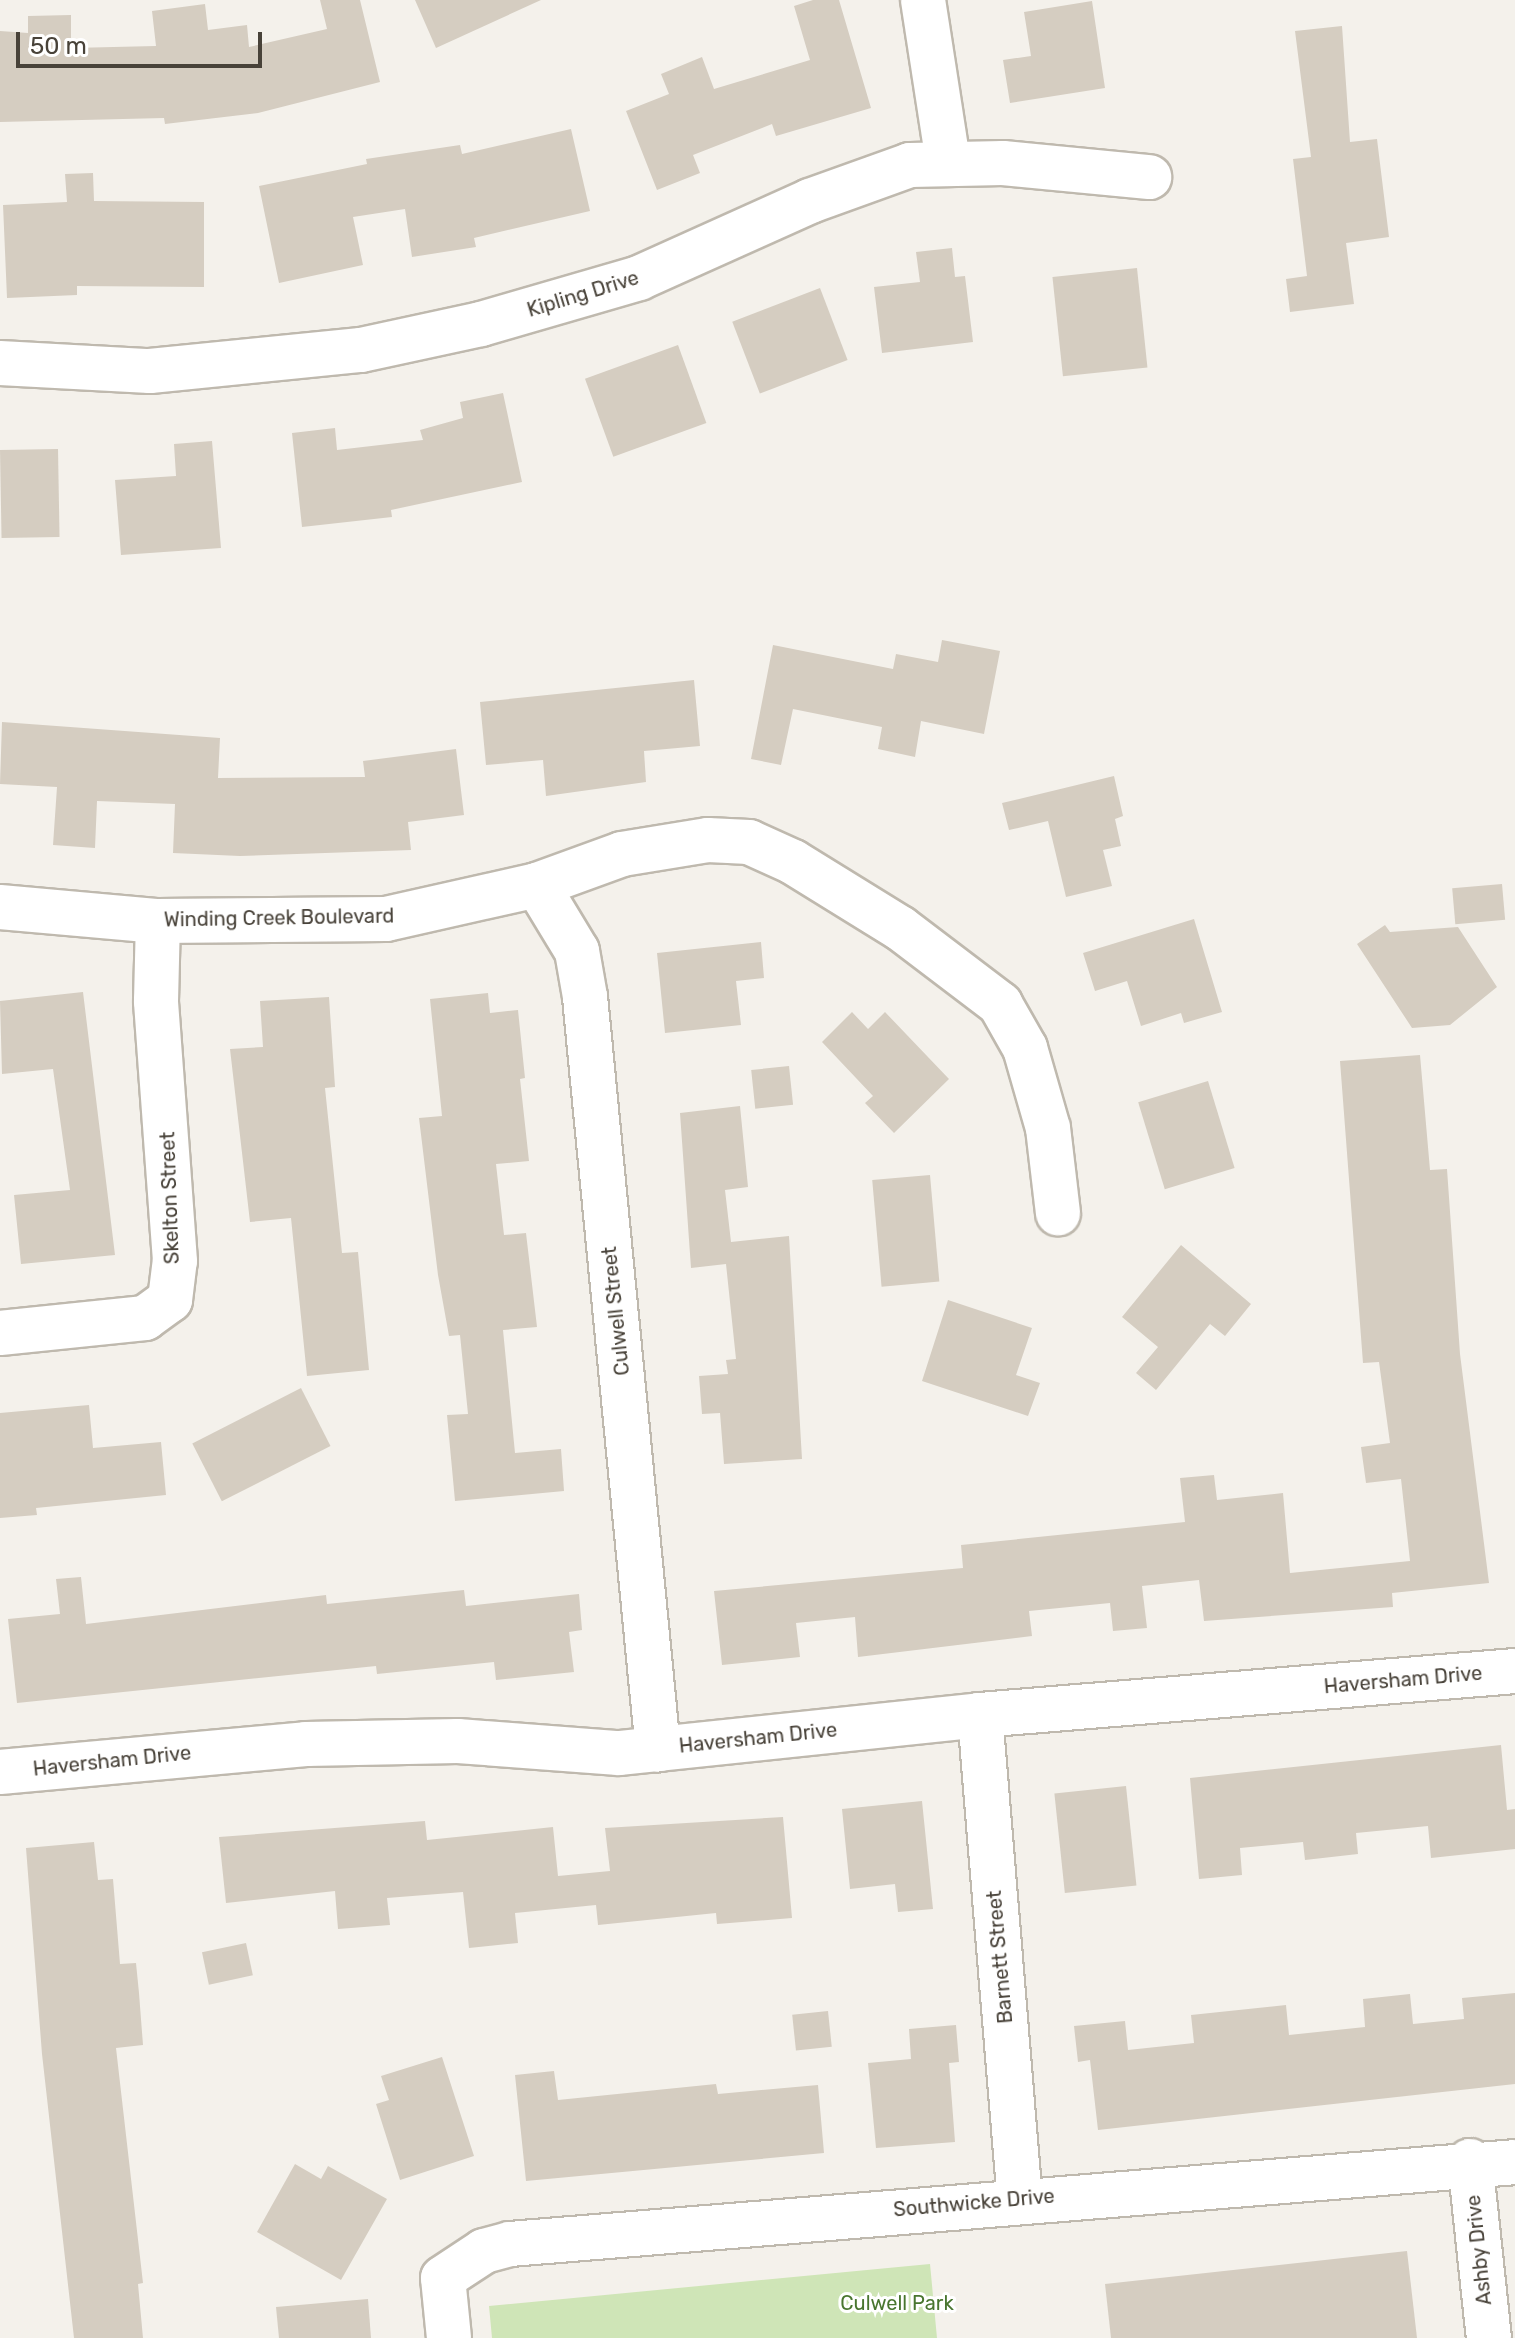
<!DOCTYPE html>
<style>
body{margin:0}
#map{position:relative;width:1515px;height:2338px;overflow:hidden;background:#f4f1eb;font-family:Rubik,sans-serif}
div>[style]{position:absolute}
.green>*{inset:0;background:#cfe5b7}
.building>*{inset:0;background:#d5cdc1;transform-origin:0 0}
.roads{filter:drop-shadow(2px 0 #bfb9ae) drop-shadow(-2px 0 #bfb9ae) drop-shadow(0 2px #bfb9ae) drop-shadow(0 -2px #bfb9ae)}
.minor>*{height:44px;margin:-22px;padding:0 22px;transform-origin:22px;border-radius:22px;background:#fff}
span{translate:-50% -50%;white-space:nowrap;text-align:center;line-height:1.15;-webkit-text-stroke:6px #fff;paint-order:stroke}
.street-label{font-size:20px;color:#484239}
.park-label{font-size:20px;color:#497630}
.scale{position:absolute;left:16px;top:32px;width:246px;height:36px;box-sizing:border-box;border:4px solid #484239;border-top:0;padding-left:10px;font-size:24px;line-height:28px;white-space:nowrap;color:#484239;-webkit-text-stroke:6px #fff;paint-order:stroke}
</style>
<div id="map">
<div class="green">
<div style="clip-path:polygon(930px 2264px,937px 2338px,492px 2338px,489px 2306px)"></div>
</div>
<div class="building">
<div style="clip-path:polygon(320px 0,360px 0,380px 82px,258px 113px,165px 124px,164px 118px,0 122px,0 31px,28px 33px,28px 16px,71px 15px,71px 48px,156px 46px,152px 11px,205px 4px,208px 30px,247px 25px,249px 47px,327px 29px)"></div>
<div style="clip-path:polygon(415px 0,541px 0,436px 48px)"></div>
<div style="clip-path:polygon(813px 0,839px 0,871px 108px,776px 136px,772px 124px,693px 155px,700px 173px,657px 190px,626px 111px,669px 94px,661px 74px,702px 57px,714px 89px,810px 60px,794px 6px)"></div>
<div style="clip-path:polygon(1092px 1px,1105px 88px,1010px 103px,1003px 60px,1031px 56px,1024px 12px)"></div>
<div style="clip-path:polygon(1342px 26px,1350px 142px,1377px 139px,1389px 237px,1346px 243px,1354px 304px,1290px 312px,1286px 279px,1307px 276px,1293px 159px,1311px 157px,1295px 31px)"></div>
<div style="clip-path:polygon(571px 129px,590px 211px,474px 238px,476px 247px,412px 257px,405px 209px,353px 217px,363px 265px,279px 283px,259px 186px,367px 164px,366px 159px,460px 145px,462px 154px)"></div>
<div style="clip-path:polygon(93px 173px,94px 201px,204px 202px,204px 287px,77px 286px,77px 295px,7px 298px,3px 205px,67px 202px,65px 174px)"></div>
<div style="clip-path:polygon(952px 248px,955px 277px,965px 276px,973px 342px,882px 353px,874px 287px,920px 282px,916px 252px)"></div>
<div style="left:1137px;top:268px;width:100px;height:85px;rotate:84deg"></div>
<div style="left:820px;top:288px;width:77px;height:94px;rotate:69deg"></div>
<div style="left:678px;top:345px;width:83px;height:99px;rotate:70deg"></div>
<div style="clip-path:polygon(503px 393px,522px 482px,391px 510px,392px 517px,302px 527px,292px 433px,335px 428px,337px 450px,423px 440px,420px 430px,463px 418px,460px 402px)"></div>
<div style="clip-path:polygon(212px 441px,221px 548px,121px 555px,115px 480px,176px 476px,174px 444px)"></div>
<div style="left:58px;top:449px;width:88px;height:58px;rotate:89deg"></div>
<div style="clip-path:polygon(942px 640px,1000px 651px,984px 734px,921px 721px,915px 757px,878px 749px,882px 727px,793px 709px,781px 765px,751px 759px,773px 645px,893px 669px,896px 654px,938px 662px)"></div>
<div style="clip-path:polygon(694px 680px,700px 746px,644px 751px,646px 782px,546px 796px,543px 760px,486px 765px,480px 702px)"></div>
<div style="clip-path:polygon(2px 722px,220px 738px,218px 778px,365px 777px,363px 761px,456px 749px,464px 815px,408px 822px,411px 850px,240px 856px,173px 853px,175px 804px,97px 801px,95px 848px,53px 845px,57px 787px,0 784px)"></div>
<div style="clip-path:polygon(1114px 776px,1123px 816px,1115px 819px,1121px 846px,1103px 850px,1112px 886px,1066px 897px,1048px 821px,1009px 830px,1002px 803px)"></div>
<div style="left:1502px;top:884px;width:36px;height:50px;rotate:85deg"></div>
<div style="clip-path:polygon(1194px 919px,1222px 1012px,1184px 1023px,1181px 1013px,1141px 1026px,1127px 981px,1095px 991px,1083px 953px)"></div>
<div style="clip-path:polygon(1385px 925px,1390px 932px,1458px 927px,1497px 987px,1450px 1025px,1412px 1028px,1357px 944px)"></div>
<div style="clip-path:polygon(761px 942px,764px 978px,736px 981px,741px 1025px,665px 1033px,657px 953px)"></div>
<div style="clip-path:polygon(83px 992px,115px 1255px,21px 1264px,14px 1195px,70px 1190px,53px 1069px,2px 1074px,0 1001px)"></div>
<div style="clip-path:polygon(488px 993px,490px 1013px,518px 1010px,525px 1078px,520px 1079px,529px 1161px,496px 1164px,504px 1235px,526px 1233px,537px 1327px,503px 1330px,515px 1453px,561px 1449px,564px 1491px,455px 1501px,447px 1415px,468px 1414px,460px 1335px,449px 1336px,438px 1275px,419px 1118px,442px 1116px,430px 999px)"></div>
<div style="clip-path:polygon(329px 997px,335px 1087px,325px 1088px,342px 1253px,358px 1252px,369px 1370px,307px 1376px,291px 1218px,250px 1222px,230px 1049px,263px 1047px,260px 1001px)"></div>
<div style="clip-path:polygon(852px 1012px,868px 1029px,885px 1012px,949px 1079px,894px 1133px,865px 1103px,873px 1096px,822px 1042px)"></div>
<div style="clip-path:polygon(1420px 1055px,1430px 1170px,1447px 1169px,1460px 1354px,1489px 1583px,1392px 1593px,1393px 1607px,1204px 1621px,1199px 1580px,1142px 1586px,1147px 1628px,1113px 1631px,1110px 1603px,1029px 1611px,1032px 1636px,858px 1657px,855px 1617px,796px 1623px,800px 1657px,722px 1665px,714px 1591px,963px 1568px,961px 1545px,1185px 1522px,1180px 1478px,1214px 1475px,1217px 1500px,1283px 1493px,1290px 1573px,1410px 1561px,1401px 1479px,1366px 1483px,1361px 1447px,1390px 1443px,1379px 1362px,1363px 1363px,1340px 1061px)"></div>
<div style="left:789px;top:1066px;width:39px;height:38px;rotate:84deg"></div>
<div style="left:1208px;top:1081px;width:91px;height:73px;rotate:73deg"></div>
<div style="clip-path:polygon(740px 1106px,748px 1187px,725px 1190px,731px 1242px,789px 1236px,802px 1459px,724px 1464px,720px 1413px,702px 1414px,699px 1376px,728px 1374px,726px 1360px,736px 1359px,726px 1264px,691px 1268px,680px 1113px)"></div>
<div style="left:930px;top:1175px;width:107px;height:58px;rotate:85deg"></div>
<div style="clip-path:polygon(1181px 1245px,1251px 1304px,1225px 1336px,1210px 1324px,1156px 1390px,1136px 1373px,1158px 1347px,1122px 1317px)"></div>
<div style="clip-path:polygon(948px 1300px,1032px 1328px,1016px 1375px,1040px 1383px,1028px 1416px,922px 1381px)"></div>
<div style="left:301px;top:1388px;width:65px;height:122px;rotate:63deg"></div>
<div style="clip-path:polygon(89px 1405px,93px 1448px,161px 1442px,166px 1495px,36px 1508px,37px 1515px,0 1518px,0 1413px)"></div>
<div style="clip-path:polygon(81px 1577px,86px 1624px,326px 1595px,327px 1604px,464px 1590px,466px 1606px,579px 1594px,582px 1630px,569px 1632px,574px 1672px,496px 1680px,494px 1662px,377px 1674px,376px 1666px,17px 1703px,8px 1619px,60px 1614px,56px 1579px)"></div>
<div style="clip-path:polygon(1501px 1745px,1507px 1810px,1515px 1809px,1515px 1849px,1431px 1858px,1428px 1826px,1356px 1833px,1358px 1854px,1305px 1860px,1303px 1842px,1240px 1848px,1242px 1875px,1199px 1879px,1190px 1778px)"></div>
<div style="left:1126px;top:1786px;width:100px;height:72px;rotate:84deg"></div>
<div style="clip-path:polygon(922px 1801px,933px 1909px,898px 1912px,895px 1884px,850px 1889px,842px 1809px)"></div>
<div style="clip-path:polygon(783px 1817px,792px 1918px,717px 1924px,716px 1913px,598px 1925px,596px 1905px,515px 1913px,518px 1943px,469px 1948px,463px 1892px,387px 1898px,390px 1925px,338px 1929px,335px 1891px,226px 1903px,219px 1837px,425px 1821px,427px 1840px,553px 1827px,558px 1876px,610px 1871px,605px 1828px)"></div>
<div style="clip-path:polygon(94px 1842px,98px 1880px,113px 1879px,120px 1964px,136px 1963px,139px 1993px,143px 2045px,116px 2048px,143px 2283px,138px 2284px,143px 2338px,74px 2338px,42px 2054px,26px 1848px)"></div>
<div style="left:246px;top:1943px;width:33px;height:45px;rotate:78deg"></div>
<div style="clip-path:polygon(1515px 1993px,1515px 2084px,1098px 2130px,1090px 2060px,1078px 2062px,1074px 2026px,1125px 2021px,1128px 2050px,1194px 2043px,1191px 2015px,1286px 2005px,1289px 2035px,1365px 2027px,1363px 1999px,1410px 1994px,1413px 2024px,1464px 2019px,1462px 1998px)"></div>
<div style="left:828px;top:2011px;width:36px;height:36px;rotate:84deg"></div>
<div style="clip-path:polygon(956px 2025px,959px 2062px,949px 2063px,955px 2142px,876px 2148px,868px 2063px,911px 2059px,909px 2029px)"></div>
<div style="clip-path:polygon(442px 2057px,474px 2156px,400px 2180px,376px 2104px,389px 2100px,381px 2076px)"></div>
<div style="clip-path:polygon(554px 2071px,558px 2100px,716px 2084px,718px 2094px,818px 2085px,824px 2153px,526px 2181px,515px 2075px)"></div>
<div style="clip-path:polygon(295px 2164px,321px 2179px,328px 2166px,387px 2199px,341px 2280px,257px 2232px)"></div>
<div style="clip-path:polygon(1407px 2251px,1417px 2338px,1111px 2338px,1105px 2284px)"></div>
<div style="clip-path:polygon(368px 2299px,371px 2338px,279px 2338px,276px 2307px)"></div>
</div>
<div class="roads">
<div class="minor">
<div style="left:923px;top:0;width:163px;rotate:81.2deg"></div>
<div style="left:0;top:363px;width:150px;rotate:3.1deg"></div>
<div style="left:150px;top:371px;width:212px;rotate:-5.7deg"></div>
<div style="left:361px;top:350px;width:123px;rotate:-12.2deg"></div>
<div style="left:481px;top:324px;width:165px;rotate:-16.2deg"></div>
<div style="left:639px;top:278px;width:188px;rotate:-24.2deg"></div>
<div style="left:810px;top:201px;width:106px;rotate:-19.8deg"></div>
<div style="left:910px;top:165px;width:93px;rotate:-1.2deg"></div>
<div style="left:1003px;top:163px;width:147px;rotate:5.5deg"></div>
<div style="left:537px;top:885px;width:77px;rotate:58.8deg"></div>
<div style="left:577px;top:951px;width:47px;rotate:80.1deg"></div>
<div style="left:585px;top:997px;width:756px;rotate:84.46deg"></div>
<div style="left:0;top:907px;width:159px;rotate:5.1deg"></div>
<div style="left:158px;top:921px;width:228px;rotate:-0.5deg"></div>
<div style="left:386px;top:919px;width:155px;rotate:-12.7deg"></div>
<div style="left:537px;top:885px;width:90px;rotate:-20deg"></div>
<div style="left:622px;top:854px;width:87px;rotate:-9.2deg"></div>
<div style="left:708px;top:840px;width:41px;rotate:2.8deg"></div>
<div style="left:749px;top:842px;width:48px;rotate:24.4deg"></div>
<div style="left:793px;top:862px;width:126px;rotate:31.7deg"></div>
<div style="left:900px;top:928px;width:126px;rotate:37.2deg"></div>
<div style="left:1000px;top:1004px;width:51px;rotate:60.4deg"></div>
<div style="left:1025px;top:1048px;width:83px;rotate:74deg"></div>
<div style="left:1048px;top:1128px;width:86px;rotate:83.3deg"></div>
<div style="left:0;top:1333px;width:146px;rotate:-5.9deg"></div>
<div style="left:145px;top:1318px;width:31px;rotate:-36deg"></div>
<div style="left:170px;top:1300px;width:39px;rotate:-83deg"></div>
<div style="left:175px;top:1261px;width:261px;rotate:-94.2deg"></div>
<div style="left:156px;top:1001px;width:80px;rotate:-88.6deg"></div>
<div style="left:980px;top:1715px;width:486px;rotate:85.3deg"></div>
<div style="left:0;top:1772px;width:307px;rotate:-5.2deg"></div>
<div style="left:306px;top:1744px;width:152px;rotate:-1.1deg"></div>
<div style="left:458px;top:1741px;width:161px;rotate:4.3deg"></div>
<div style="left:619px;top:1753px;width:363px;rotate:-6deg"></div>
<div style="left:980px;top:1715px;width:537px;rotate:-4.7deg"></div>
<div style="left:1470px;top:2161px;width:178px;rotate:83.9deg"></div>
<div style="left:449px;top:2338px;width:60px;rotate:-95.7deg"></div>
<div style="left:443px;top:2278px;width:49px;rotate:-33.4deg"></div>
<div style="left:484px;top:2251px;width:27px;rotate:-15deg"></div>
<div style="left:510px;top:2244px;width:1008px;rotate:-4.66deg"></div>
</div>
</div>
<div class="street-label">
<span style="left:583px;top:294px;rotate:-17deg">Kipling Drive</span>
<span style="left:279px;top:918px;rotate:-1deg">Winding Creek Boulevard</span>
<span style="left:170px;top:1198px;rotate:-92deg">Skelton Street</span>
<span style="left:616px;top:1311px;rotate:-96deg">Culwell Street</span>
<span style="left:1403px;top:1680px;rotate:-5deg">Haversham Drive</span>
<span style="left:758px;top:1738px;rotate:-6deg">Haversham Drive</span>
<span style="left:112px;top:1761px;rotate:-6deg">Haversham Drive</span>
<span style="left:1000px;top:1957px;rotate:-95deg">Barnett Street</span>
<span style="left:974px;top:2203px;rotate:-5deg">Southwicke Drive</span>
<span style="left:1479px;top:2250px;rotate:-96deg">Ashby Drive</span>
</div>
<div class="park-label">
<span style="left:897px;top:2303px">Culwell Park</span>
</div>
<div class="scale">50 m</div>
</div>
